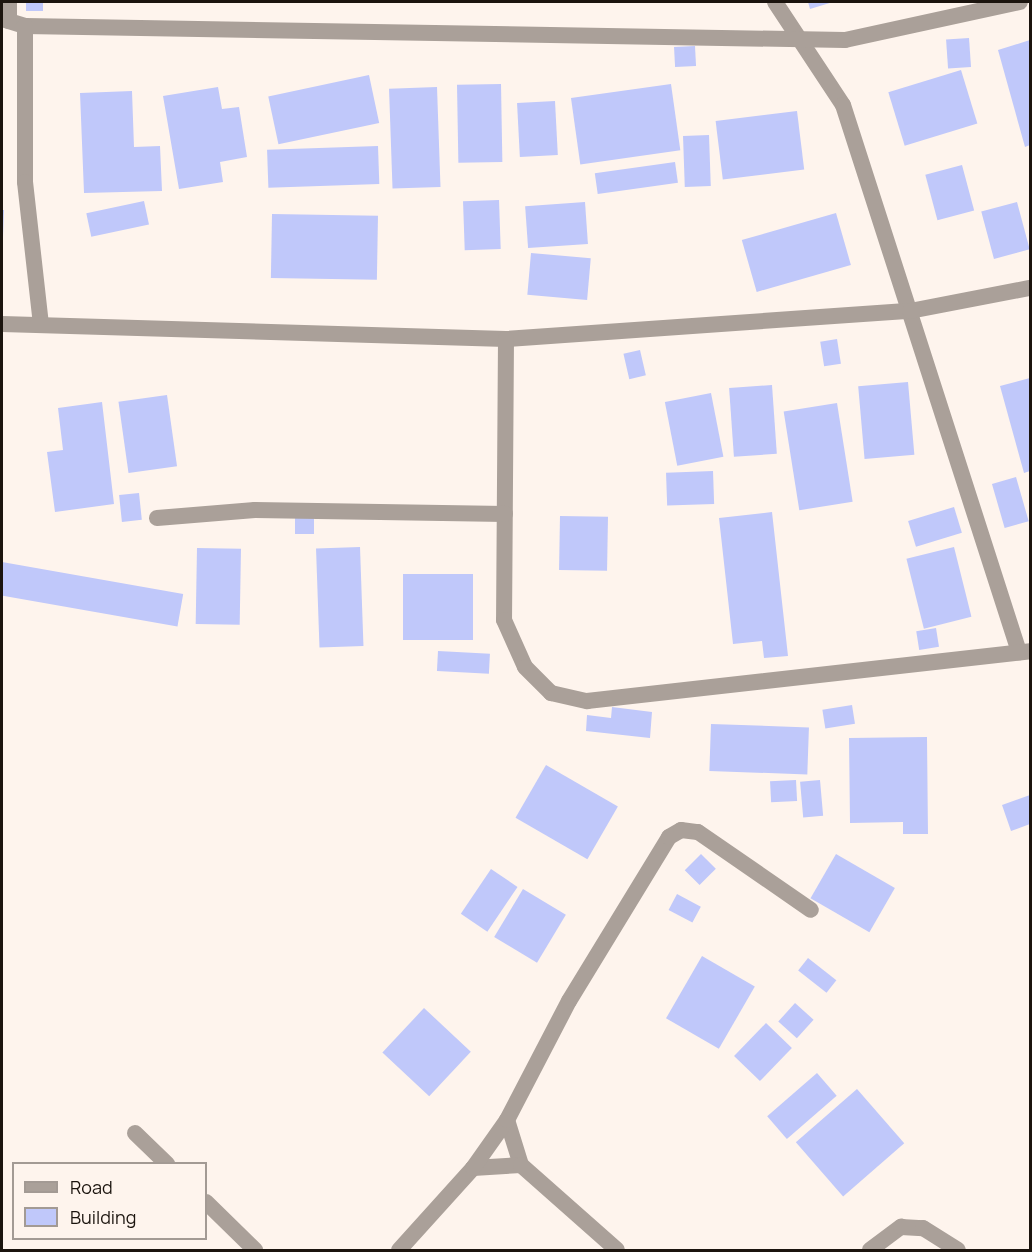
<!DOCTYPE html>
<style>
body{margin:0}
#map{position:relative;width:1032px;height:1252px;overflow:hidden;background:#fef4ed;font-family:Manrope,sans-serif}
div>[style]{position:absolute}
.building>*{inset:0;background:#c0c8fa;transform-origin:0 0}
.minor>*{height:16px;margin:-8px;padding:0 8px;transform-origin:8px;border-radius:8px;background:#aaa099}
span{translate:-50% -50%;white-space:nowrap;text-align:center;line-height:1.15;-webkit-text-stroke:6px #fef4ed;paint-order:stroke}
.frame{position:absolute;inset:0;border:3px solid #1b140e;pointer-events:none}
.legend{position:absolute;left:12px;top:1162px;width:195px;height:78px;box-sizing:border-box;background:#fef4ed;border:2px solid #a39a94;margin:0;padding:8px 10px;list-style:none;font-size:18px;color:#1b140e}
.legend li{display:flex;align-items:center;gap:12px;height:30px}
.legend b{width:30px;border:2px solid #a39a94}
</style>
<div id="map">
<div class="building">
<div style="left:26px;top:2px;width:17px;height:9px"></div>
<div style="clip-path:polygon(808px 2px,833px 2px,810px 9px)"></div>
<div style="left:969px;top:38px;width:29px;height:23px;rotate:86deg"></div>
<div style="clip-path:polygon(1030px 40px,1030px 145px,1025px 147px,998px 50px)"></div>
<div style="left:695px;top:46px;width:20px;height:21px;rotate:87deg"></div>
<div style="left:961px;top:70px;width:56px;height:76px;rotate:73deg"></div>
<div style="left:369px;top:75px;width:49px;height:103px;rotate:78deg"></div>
<div style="left:501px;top:84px;width:78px;height:44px;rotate:89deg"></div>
<div style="left:671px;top:84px;width:67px;height:101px;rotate:82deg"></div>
<div style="clip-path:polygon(218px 87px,222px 109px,239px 107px,247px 157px,220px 162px,223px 182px,179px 189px,163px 96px)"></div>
<div style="left:437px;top:87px;width:100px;height:48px;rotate:88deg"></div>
<div style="clip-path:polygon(132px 91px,134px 147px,160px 146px,162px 191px,84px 193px,80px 93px)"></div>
<div style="left:555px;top:101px;width:54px;height:38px;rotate:87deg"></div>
<div style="left:797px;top:111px;width:59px;height:82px;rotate:83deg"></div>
<div style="left:709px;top:135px;width:51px;height:26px;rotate:88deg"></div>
<div style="left:378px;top:146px;width:38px;height:111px;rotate:88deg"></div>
<div style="left:675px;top:162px;width:21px;height:81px;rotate:82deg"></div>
<div style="left:962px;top:165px;width:47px;height:38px;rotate:75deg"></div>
<div style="left:499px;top:200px;width:49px;height:36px;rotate:88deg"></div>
<div style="left:144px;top:201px;width:24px;height:59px;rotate:78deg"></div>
<div style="left:585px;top:202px;width:42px;height:60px;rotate:86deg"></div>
<div style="left:1017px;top:202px;width:49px;height:37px;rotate:75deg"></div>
<div style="clip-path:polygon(2px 210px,4px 210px,3px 237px,2px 237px)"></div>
<div style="left:836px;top:213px;width:54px;height:98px;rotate:74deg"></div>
<div style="left:272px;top:214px;width:106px;height:64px;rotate:1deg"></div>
<div style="left:531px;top:253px;width:60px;height:42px;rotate:5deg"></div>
<div style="left:837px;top:339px;width:25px;height:17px;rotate:81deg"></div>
<div style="left:640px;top:350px;width:26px;height:17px;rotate:77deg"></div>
<div style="clip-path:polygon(1030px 378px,1030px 471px,1024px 473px,1000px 386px)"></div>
<div style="left:908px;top:382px;width:73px;height:50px;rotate:85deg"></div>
<div style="left:772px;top:385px;width:69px;height:43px;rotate:86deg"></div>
<div style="left:711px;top:393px;width:65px;height:47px;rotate:79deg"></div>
<div style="left:167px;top:395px;width:72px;height:49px;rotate:82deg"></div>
<div style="clip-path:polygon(102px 402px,114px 504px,55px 512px,47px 452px,63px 450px,58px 408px)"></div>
<div style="left:837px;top:403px;width:100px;height:54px;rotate:81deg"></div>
<div style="left:713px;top:471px;width:33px;height:47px;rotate:88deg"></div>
<div style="left:1016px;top:477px;width:46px;height:25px;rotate:74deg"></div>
<div style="left:139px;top:493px;width:27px;height:20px;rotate:84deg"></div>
<div style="left:954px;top:507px;width:27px;height:48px;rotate:73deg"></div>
<div style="clip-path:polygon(772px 512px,788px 656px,764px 658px,762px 641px,733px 644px,719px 518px)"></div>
<div style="left:295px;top:516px;width:19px;height:18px"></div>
<div style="left:560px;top:516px;width:48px;height:54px;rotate:1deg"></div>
<div style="left:360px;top:547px;width:99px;height:44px;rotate:88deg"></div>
<div style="left:954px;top:547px;width:72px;height:49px;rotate:76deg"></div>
<div style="left:197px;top:548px;width:44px;height:76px;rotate:1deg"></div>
<div style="left:2px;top:562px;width:184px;height:33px;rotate:10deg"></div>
<div style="left:403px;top:574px;width:70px;height:66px"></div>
<div style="left:936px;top:628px;width:19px;height:20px;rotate:81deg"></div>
<div style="left:438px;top:651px;width:52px;height:20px;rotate:3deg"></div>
<div style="left:852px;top:705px;width:19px;height:30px;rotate:81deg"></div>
<div style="clip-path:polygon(612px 707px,652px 712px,650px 738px,586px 731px,587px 715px,611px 718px)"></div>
<div style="left:711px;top:724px;width:98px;height:47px;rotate:2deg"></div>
<div style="clip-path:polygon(927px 737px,928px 834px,903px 834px,903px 822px,850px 823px,849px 738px)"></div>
<div style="left:546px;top:765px;width:83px;height:61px;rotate:30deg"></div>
<div style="left:796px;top:780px;width:21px;height:26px;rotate:87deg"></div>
<div style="left:820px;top:780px;width:36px;height:20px;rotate:85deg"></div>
<div style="clip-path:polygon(1030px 795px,1030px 824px,1011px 831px,1002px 805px)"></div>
<div style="left:701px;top:854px;width:21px;height:23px;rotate:45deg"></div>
<div style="left:836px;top:854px;width:68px;height:51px;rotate:30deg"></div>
<div style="left:491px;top:869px;width:32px;height:54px;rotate:34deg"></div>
<div style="left:523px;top:889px;width:50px;height:56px;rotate:31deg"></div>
<div style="left:677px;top:894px;width:27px;height:18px;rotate:28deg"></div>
<div style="left:702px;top:956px;width:61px;height:72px;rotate:30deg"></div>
<div style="left:808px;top:958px;width:36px;height:16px;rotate:38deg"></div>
<div style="left:795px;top:1003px;width:25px;height:25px;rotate:42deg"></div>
<div style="left:424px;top:1008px;width:64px;height:61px;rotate:43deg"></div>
<div style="left:766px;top:1023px;width:36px;height:46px;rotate:44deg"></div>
<div style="left:817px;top:1073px;width:30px;height:66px;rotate:49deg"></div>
<div style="left:857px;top:1089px;width:72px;height:81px;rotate:49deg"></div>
</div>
<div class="minor">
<div style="left:775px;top:2px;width:123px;rotate:56.6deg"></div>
<div style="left:843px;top:105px;width:575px;rotate:72.16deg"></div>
<div style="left:2px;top:19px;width:24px;rotate:17deg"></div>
<div style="left:25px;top:26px;width:820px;rotate:0.98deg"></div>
<div style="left:845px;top:40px;width:179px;rotate:-12.3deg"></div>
<div style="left:9px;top:21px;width:19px;rotate:-90deg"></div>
<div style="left:25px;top:26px;width:156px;rotate:90deg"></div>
<div style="left:25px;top:182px;width:143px;rotate:83.6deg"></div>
<div style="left:2px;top:324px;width:504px;rotate:1.7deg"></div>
<div style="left:506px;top:339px;width:405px;rotate:-4deg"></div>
<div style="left:910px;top:311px;width:122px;rotate:-10.9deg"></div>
<div style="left:506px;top:339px;width:281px;rotate:90.4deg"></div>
<div style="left:504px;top:620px;width:51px;rotate:65.9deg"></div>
<div style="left:525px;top:667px;width:37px;rotate:45deg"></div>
<div style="left:551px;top:693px;width:37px;rotate:13deg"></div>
<div style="left:587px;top:701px;width:446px;rotate:-6.4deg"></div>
<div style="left:157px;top:518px;width:98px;rotate:-4.7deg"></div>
<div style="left:255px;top:510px;width:250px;rotate:0.9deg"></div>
<div style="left:507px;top:1120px;width:47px;rotate:72.7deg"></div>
<div style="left:135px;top:1133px;width:45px;rotate:44.1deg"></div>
<div style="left:473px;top:1168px;width:48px;rotate:-3.6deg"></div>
<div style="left:521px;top:1165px;width:128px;rotate:41.5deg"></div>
<div style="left:206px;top:1202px;width:69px;rotate:44.4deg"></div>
<div style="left:399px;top:1250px;width:110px;rotate:-47.9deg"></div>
<div style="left:473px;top:1168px;width:59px;rotate:-54.7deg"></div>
<div style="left:507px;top:1120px;width:134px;rotate:-62.5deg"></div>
<div style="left:569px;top:1001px;width:192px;rotate:-58.6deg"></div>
<div style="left:669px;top:837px;width:14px;rotate:-30deg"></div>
<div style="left:681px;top:830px;width:17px;rotate:7deg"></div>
<div style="left:698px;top:832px;width:137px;rotate:34.6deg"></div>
<div style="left:870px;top:1250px;width:39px;rotate:-37deg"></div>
<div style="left:901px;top:1227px;width:22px;rotate:3deg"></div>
<div style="left:923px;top:1228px;width:41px;rotate:32.2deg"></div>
</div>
<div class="frame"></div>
<ul class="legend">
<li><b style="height:8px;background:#aaa099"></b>Road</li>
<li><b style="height:16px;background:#c0c8fa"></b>Building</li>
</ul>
</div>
